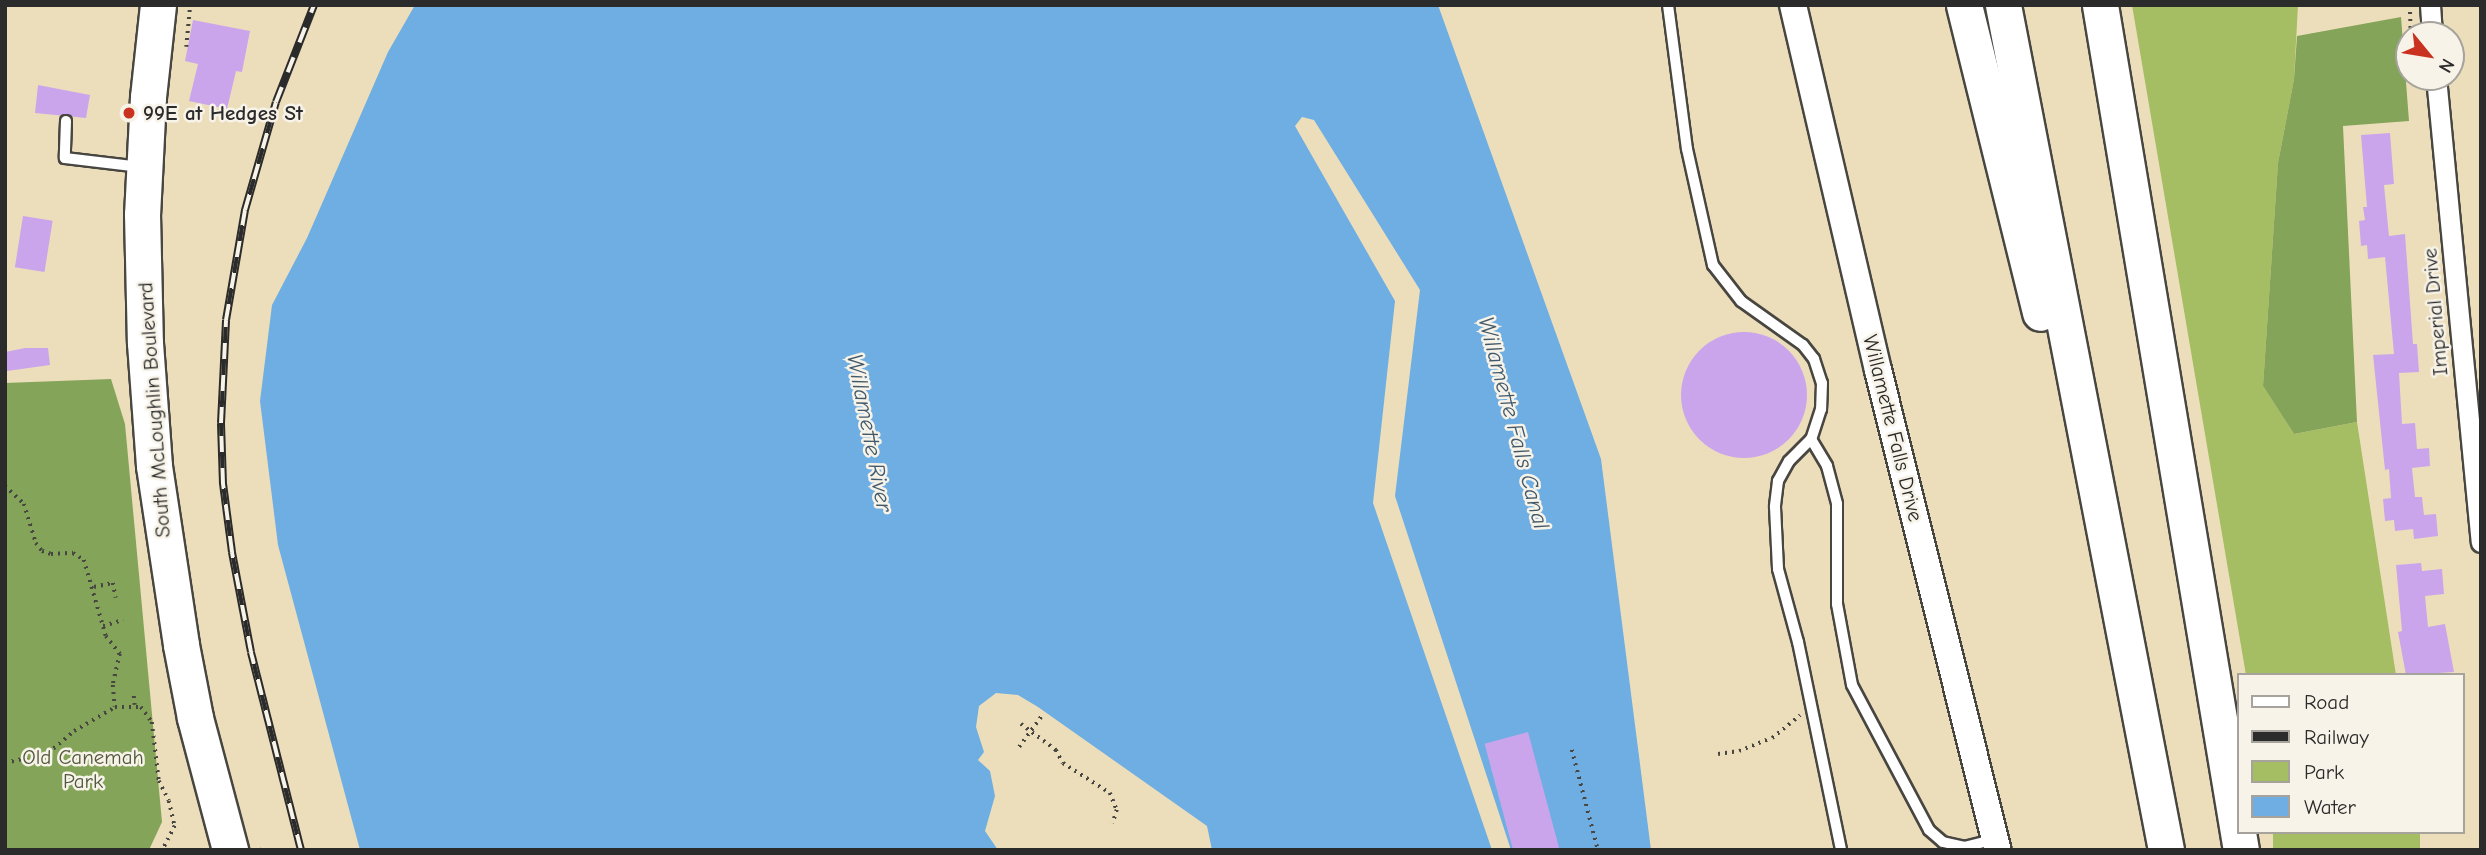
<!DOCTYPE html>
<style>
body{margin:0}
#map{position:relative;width:2486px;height:855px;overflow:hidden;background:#eddebb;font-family:"Comic Neue",sans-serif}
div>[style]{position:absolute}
.green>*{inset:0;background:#a5bd63;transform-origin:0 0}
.forest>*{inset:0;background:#84a459}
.water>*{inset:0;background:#6eaee2}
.pier>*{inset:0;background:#eddebb}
.building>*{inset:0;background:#caa5ec;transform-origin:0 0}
.round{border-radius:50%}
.path>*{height:3.5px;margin-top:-1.75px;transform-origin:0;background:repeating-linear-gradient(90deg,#484641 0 2px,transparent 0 7px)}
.roads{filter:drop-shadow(2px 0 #484641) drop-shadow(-2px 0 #484641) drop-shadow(0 2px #484641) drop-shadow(0 -2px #484641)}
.lane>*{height:10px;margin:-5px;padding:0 5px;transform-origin:5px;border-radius:5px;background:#fff}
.street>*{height:19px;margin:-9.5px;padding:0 9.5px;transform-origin:9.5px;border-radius:9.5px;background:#fff}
.secondary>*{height:26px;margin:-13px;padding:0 13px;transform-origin:13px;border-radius:13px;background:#fff}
.highway>*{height:35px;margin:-17.5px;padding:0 17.5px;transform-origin:17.5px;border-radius:17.5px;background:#fff}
.rail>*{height:8px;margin-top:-4px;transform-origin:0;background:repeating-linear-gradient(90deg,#f7f3e8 0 16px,#2b2b2b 0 32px);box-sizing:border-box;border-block:2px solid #2b2b2b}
.dots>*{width:19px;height:19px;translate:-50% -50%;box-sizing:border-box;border:4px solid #f7f3e8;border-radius:50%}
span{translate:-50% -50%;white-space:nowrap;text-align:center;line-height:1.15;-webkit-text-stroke:5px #f7f3e8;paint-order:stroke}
.poi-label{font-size:21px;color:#2b2b2b;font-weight:700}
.left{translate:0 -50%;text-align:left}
.street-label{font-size:21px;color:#2b2b2b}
.park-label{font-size:21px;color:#50573c}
.water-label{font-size:23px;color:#42596b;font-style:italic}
.frame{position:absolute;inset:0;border:7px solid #2b2b2b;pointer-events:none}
.legend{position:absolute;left:2237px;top:673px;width:228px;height:161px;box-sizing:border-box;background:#f7f3e8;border:2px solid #a5a39c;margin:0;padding:9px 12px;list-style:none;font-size:21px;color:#2b2b2b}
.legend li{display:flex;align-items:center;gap:14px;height:35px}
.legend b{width:35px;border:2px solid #a5a39c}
.north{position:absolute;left:2395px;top:21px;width:70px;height:70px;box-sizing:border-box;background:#f7f3e8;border:2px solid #a5a39c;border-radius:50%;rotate:120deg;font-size:19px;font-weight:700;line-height:28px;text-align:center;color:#2b2b2b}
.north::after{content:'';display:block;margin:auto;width:24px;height:32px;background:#c8321e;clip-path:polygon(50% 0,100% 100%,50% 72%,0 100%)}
</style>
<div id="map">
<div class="green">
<div style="clip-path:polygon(2132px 5px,2298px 5px,2294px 79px,2278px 163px,2263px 386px,2294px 434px,2357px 422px,2396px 675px,2246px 675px)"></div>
<div style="left:2273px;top:832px;width:147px;height:18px"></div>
</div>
<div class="forest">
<div style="clip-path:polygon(2401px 17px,2409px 121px,2343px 126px,2357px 422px,2294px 434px,2263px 386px,2278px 163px,2294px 79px,2297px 36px)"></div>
<div style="clip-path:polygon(111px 379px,125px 424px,162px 822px,149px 850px,5px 850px,5px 383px)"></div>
</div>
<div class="water">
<div style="clip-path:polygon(415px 5px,1438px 5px,1601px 459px,1651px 850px,1212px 850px,1207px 826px,1038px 707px,1018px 695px,996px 693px,979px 706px,976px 727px,984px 752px,978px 760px,990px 771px,995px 796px,985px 831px,998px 850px,360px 850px,278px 545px,260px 401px,272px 305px,307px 238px,388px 52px)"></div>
</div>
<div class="pier">
<div style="clip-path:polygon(1302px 117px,1314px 120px,1420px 290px,1395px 496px,1511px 850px,1492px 850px,1373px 503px,1395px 301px,1295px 126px)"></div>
</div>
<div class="building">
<div style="clip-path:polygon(193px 20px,250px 31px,242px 72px,236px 71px,227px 109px,189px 101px,198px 64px,185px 61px)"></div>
<div style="clip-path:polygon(38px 85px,90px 95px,86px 118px,35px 113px)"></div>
<div style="clip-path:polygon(2390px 133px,2394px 184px,2384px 185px,2389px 236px,2405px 234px,2413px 344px,2417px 344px,2419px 372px,2399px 373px,2402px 424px,2415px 423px,2417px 449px,2429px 448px,2430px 466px,2412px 468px,2415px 497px,2422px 497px,2424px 515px,2436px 514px,2438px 536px,2414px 539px,2413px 529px,2395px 531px,2394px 520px,2385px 521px,2383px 499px,2391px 498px,2389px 469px,2385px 470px,2373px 355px,2394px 354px,2385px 257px,2368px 259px,2367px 245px,2361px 246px,2359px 221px,2365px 220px,2363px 207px,2367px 207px,2361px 135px)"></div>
<div style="left:23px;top:216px;width:30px;height:52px;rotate:9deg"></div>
<div class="round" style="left:1681px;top:332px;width:126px;height:126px"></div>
<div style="clip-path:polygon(25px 348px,48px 348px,50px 365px,7px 371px,5px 352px)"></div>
<div style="clip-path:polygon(2421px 563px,2422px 571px,2442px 569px,2444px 594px,2425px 596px,2428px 627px,2445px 624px,2454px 672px,2406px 675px,2398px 632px,2402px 631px,2396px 565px)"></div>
<div style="left:1528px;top:732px;width:122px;height:45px;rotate:75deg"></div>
</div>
<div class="path">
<div style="left:2410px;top:5px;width:30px;rotate:88deg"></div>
<div style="left:186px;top:47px;width:42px;rotate:-84.6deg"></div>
<div style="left:2414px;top:77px;width:6px;rotate:90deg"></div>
<div style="left:5px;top:486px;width:26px;rotate:43deg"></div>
<div style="left:24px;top:504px;width:41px;rotate:72.9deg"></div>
<div style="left:36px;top:543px;width:10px;rotate:53deg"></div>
<div style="left:42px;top:551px;width:9px;rotate:18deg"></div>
<div style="left:51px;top:554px;width:22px;rotate:-3deg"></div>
<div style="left:73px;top:553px;width:13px;rotate:32deg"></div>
<div style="left:84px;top:560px;width:79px;rotate:73.9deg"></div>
<div style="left:106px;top:636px;width:23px;rotate:52deg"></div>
<div style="left:120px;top:654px;width:32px;rotate:103deg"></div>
<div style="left:113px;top:685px;width:22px;rotate:85deg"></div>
<div style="left:115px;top:707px;width:26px"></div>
<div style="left:141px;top:707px;width:19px;rotate:54deg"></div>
<div style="left:152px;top:722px;width:59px;rotate:83.2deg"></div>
<div style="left:159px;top:781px;width:22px;rotate:63deg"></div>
<div style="left:169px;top:801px;width:26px;rotate:77deg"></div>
<div style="left:175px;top:826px;width:27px;rotate:117deg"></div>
<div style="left:94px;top:587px;width:19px;rotate:-12deg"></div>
<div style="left:113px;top:583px;width:15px;rotate:79deg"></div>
<div style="left:103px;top:626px;width:21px;rotate:-17deg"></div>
<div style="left:134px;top:696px;width:9px;rotate:84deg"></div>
<div style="left:1021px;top:724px;width:44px;rotate:36.6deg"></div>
<div style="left:1056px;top:750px;width:15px;rotate:62deg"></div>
<div style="left:1063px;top:763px;width:56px;rotate:32.6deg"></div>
<div style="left:1110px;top:793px;width:18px;rotate:68deg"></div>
<div style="left:1117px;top:810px;width:14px;rotate:107deg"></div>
<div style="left:1019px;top:747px;width:41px;rotate:-54deg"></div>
<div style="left:1572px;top:750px;width:103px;rotate:75.4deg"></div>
<div style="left:1718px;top:754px;width:21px;rotate:-8deg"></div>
<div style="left:1739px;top:751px;width:35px;rotate:-22deg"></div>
<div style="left:1772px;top:738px;width:36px;rotate:-39deg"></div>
<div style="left:5px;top:763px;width:44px;rotate:-13.1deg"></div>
<div style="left:48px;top:753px;width:34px;rotate:-40deg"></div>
<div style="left:74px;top:731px;width:48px;rotate:-30.3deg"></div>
<div style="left:259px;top:849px;width:1px;rotate:45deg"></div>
</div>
<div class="roads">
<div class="lane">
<div style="left:1668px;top:5px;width:145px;rotate:82.5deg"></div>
<div style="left:1687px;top:149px;width:119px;rotate:77.4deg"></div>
<div style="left:1713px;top:265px;width:46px;rotate:52.1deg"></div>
<div style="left:1741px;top:301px;width:76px;rotate:35.4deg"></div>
<div style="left:1803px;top:345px;width:18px;rotate:52deg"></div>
<div style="left:1814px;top:359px;width:25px;rotate:72deg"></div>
<div style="left:1822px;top:383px;width:26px;rotate:92deg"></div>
<div style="left:1821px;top:409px;width:32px;rotate:108deg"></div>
<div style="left:1811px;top:439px;width:31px;rotate:135deg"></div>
<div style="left:1789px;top:461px;width:23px;rotate:119deg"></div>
<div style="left:1778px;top:481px;width:26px;rotate:97deg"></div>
<div style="left:1775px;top:507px;width:62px;rotate:87.2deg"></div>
<div style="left:1778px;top:569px;width:76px;rotate:74.7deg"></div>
<div style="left:1798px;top:642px;width:212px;rotate:78.3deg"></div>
<div style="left:66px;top:121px;width:37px;rotate:92deg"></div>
<div style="left:65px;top:158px;width:76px;rotate:6.8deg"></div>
<div style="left:1811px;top:439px;width:31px;rotate:59deg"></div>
<div style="left:1827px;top:466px;width:39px;rotate:75deg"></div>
<div style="left:1837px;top:504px;width:100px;rotate:90deg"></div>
<div style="left:1837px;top:604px;width:82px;rotate:79.5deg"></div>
<div style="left:1852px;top:685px;width:164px;rotate:62deg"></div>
<div style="left:1929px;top:830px;width:18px;rotate:41deg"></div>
<div style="left:1943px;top:842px;width:22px;rotate:13deg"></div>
<div style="left:1964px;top:847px;width:32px;rotate:-14deg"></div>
</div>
<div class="street">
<div style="left:2430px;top:5px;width:30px;rotate:86deg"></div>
<div style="left:2436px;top:77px;width:467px;rotate:84.5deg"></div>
</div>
<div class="secondary">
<div style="left:1793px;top:5px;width:375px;rotate:76.9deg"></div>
<div style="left:1878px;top:370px;width:495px;rotate:76deg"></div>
</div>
<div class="highway">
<div style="left:158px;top:5px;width:93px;rotate:96.2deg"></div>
<div style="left:148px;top:97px;width:117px;rotate:92.9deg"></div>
<div style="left:142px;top:214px;width:129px;rotate:88.7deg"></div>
<div style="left:145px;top:343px;width:123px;rotate:85.8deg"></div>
<div style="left:154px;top:466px;width:181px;rotate:81.4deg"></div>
<div style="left:181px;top:645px;width:74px;rotate:79.1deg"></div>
<div style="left:195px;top:718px;width:137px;rotate:75.1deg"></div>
<div style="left:1964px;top:5px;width:317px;rotate:76.1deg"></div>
<div style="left:2003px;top:5px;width:861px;rotate:79.08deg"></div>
<div style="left:2100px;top:5px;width:857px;rotate:80.53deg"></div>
</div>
</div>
<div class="rail">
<div style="left:301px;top:850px;width:204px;rotate:-104.2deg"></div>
<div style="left:251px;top:652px;width:102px;rotate:-100.8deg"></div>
<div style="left:232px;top:552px;width:69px;rotate:-97.5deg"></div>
<div style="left:223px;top:484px;width:61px;rotate:-91.9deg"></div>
<div style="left:221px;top:423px;width:103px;rotate:-87.2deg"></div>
<div style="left:226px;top:320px;width:112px;rotate:-80.2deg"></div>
<div style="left:245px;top:210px;width:112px;rotate:-74deg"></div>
<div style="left:276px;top:102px;width:104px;rotate:-68.6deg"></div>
</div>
<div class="dots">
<div style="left:129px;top:113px;background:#c8321e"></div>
</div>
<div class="poi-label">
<span class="left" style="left:143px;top:113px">99E at Hedges St</span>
</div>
<div class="street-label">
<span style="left:2435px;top:312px;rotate:-95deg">Imperial Drive</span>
<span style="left:154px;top:410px;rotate:-94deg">South McLoughlin Boulevard</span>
<span style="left:1893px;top:428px;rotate:76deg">Willamette Falls Drive</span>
</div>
<div class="park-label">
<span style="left:83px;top:769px">Old Canemah<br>Park</span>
</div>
<div class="water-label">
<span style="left:1513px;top:423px;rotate:75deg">Willamette Falls Canal</span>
<span style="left:869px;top:433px;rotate:79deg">Willamette River</span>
</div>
<div class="frame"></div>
<ul class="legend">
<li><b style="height:9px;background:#fff"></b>Road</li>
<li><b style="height:9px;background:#2b2b2b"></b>Railway</li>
<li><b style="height:19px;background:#a5bd63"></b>Park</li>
<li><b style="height:19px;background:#6eaee2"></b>Water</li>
</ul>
<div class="north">N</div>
</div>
